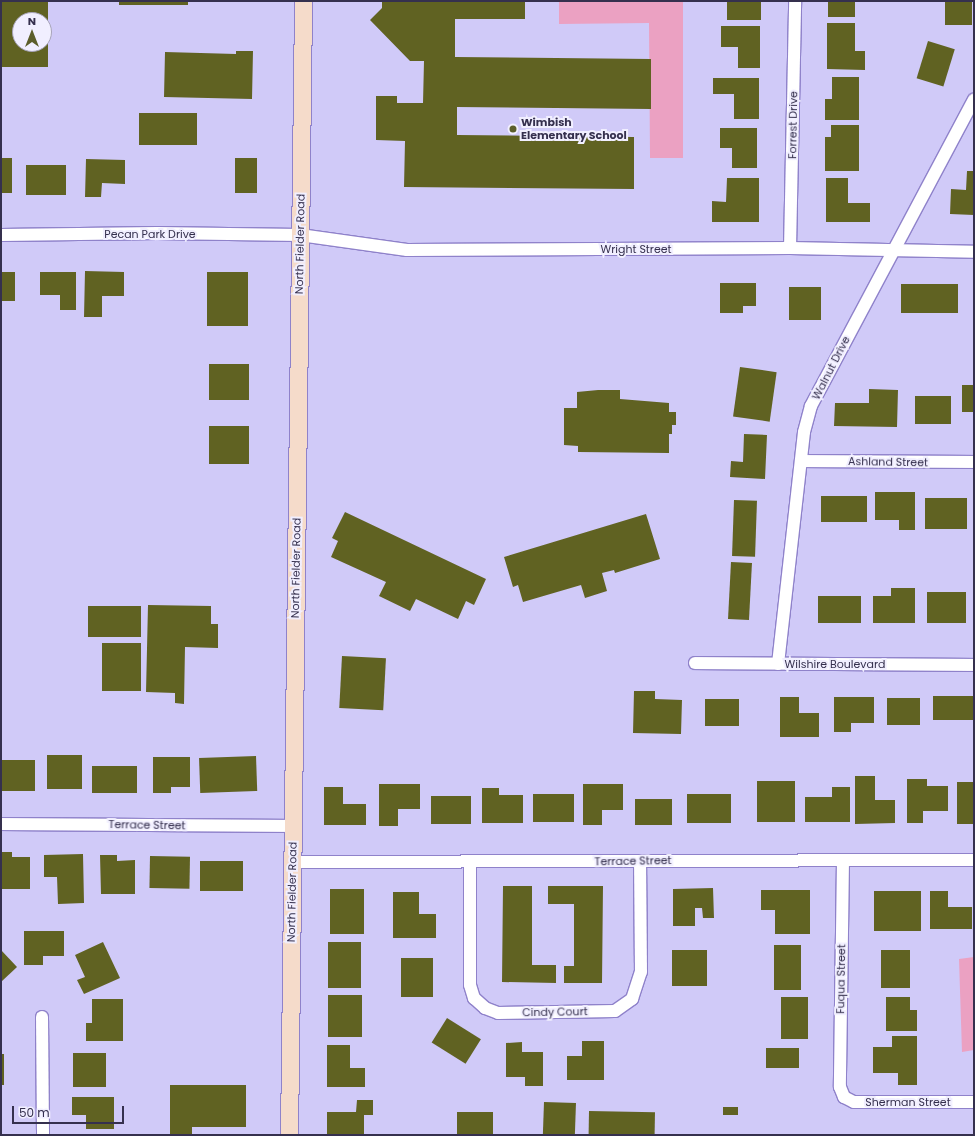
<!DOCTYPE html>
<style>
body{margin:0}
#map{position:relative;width:975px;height:1136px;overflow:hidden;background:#d0caf8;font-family:Poppins,sans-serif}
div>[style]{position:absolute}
.green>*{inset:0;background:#eba1c2}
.building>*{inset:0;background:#606222;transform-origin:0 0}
.roads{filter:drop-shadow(1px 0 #8f82ca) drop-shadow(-1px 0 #8f82ca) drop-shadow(0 1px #8f82ca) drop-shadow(0 -1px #8f82ca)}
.minor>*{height:12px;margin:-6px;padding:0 6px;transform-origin:6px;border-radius:6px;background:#fff}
.secondary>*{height:17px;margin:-8.5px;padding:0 8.5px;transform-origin:8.5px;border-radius:8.5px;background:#f5dbca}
.dots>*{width:11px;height:11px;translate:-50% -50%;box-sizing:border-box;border:2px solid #f1efff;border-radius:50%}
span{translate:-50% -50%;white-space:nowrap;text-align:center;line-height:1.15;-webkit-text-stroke:4px #f1efff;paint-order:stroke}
.poi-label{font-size:11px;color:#35304e;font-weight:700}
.left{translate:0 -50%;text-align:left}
.street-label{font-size:11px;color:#35304e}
.frame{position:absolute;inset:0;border:2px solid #35304e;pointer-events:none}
.north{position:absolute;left:12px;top:12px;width:40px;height:40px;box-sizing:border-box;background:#f1efff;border:1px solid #a6a3b8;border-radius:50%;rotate:0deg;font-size:11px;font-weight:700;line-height:16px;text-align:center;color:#35304e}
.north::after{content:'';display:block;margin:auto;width:14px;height:18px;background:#5c5e2b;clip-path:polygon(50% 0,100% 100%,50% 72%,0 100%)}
.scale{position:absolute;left:12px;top:1106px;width:112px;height:18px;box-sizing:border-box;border:2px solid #35304e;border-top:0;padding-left:5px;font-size:12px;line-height:14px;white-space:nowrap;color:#35304e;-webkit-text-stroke:3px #f1efff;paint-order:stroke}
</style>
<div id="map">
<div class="green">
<div style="clip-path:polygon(559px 1px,683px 1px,683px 158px,650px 158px,649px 23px,559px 24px)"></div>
<div style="clip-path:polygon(974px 957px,974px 1050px,962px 1052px,959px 959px)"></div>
</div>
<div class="building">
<div style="clip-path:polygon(evenodd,1px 1px,48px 1px,48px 67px,1px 67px,1px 1px,20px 20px,44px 20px,44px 44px,20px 44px,20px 20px)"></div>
<div style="left:119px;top:1px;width:69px;height:4px"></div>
<div style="clip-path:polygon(382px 1px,525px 1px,525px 19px,455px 19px,455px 57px,651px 59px,651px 109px,457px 107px,457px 135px,634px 137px,634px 189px,404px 187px,405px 141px,376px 140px,376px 96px,397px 96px,397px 103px,423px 103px,424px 61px,410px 61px,370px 20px,382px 8px)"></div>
<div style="left:761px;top:1px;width:19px;height:34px;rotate:90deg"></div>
<div style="left:828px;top:1px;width:27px;height:16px"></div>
<div style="left:945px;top:1px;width:27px;height:24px"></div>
<div style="clip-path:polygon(827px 23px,855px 23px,855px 51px,865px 51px,865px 70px,827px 69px)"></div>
<div style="clip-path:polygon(721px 26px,760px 26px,760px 68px,738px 68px,738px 47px,721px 47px)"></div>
<div style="left:928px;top:41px;width:28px;height:39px;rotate:17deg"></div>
<div style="clip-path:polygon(236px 51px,253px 51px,252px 99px,164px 97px,165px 52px,236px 54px)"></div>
<div style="clip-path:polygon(832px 77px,859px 77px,859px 120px,825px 120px,825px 99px,832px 99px)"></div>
<div style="clip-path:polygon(713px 78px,759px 78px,759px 119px,734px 119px,734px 94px,713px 94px)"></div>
<div style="left:139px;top:113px;width:58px;height:32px"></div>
<div style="clip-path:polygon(831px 125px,859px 125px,859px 171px,825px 171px,825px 137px,831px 137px)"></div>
<div style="clip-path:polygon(720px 128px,757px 128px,757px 168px,732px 168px,732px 148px,720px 148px)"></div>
<div style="left:1px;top:158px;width:11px;height:35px"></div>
<div style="left:235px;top:158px;width:22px;height:35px"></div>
<div style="clip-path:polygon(86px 159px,125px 160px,125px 184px,102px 183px,101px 197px,85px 197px)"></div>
<div style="left:26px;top:165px;width:40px;height:30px"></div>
<div style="clip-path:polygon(967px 171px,974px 171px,974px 215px,950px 214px,951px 189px,966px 190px)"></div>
<div style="clip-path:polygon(727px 178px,759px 178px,759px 222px,712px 222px,712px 201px,726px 202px)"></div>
<div style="clip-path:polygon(826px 178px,848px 178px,848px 203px,870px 203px,870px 222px,826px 222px)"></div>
<div style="clip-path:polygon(85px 271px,124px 272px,124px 296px,102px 296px,102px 317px,84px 317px)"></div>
<div style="left:1px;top:272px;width:14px;height:29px"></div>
<div style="clip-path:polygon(40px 272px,76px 272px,76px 310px,60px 310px,60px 295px,40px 295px)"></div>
<div style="left:248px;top:272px;width:54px;height:41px;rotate:90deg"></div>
<div style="clip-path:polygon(720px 283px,756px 283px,756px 306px,743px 306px,743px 313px,720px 313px)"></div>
<div style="left:958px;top:284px;width:29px;height:57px;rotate:90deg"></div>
<div style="left:789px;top:287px;width:32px;height:33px"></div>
<div style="left:209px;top:364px;width:40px;height:36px"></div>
<div style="left:740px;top:367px;width:37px;height:50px;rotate:8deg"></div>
<div style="left:962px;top:385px;width:12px;height:27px"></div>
<div style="clip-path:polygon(869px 389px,898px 390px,897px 427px,834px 426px,835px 403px,869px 403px)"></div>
<div style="clip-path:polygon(598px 390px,620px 390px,620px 399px,669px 403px,669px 412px,676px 412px,676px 425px,672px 425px,672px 434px,669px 434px,669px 453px,578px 452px,578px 446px,564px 445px,564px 408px,577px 408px,577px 392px)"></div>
<div style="left:915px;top:396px;width:36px;height:28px"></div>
<div style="left:209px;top:426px;width:40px;height:38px"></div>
<div style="clip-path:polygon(744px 434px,767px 435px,765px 479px,730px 477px,731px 461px,743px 462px)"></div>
<div style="clip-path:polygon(875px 492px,915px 492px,915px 530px,899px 530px,899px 520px,875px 520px)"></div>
<div style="left:821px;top:496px;width:46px;height:26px"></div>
<div style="left:925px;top:498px;width:42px;height:31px"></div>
<div style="left:734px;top:500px;width:23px;height:56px;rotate:2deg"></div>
<div style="clip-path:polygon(345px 512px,486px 579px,474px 605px,466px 601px,458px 619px,416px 599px,410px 611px,379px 596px,386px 582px,331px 557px,338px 541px,332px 538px)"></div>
<div style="clip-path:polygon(646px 514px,660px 559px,615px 573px,614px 570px,602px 573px,607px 591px,585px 598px,581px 585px,523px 602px,518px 585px,513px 587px,504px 557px)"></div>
<div style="left:731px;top:562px;width:21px;height:57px;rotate:3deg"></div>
<div style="clip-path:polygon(891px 588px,915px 588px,915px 623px,873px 623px,873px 596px,891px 596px)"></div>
<div style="left:927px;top:592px;width:39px;height:31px"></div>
<div style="left:818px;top:596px;width:43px;height:27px"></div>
<div style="clip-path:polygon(148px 605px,211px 606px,211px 624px,218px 624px,218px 648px,185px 647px,184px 704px,175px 703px,175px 693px,146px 692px)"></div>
<div style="left:88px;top:606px;width:53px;height:31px"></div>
<div style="left:102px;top:643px;width:39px;height:48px"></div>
<div style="left:342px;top:656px;width:44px;height:52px;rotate:3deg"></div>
<div style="clip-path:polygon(634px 691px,655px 691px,655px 699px,682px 700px,681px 734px,633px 733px)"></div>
<div style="left:933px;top:696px;width:40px;height:24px"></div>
<div style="clip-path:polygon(780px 697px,799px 697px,799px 713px,819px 713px,819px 737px,780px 737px)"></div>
<div style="clip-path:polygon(834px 697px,874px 697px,874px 723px,851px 723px,851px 732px,834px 732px)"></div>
<div style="left:887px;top:698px;width:33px;height:27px"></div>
<div style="left:705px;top:699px;width:34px;height:27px"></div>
<div style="left:47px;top:755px;width:35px;height:34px"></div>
<div style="left:256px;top:756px;width:35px;height:57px;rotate:88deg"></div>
<div style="clip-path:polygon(153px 757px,190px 757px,190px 787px,171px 787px,171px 793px,153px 793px)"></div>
<div style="left:1px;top:760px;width:34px;height:31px"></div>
<div style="left:92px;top:766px;width:45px;height:27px"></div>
<div style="clip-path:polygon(855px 776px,875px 776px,875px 800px,895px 800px,895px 823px,855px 824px)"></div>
<div style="clip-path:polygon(907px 779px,927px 779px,927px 786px,948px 786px,948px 811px,923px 811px,923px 823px,907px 823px)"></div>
<div style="left:757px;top:781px;width:38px;height:41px"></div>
<div style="left:957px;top:782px;width:17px;height:42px"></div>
<div style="clip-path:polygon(379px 784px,420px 784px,420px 809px,398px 809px,398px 826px,379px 826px)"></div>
<div style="clip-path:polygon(583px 784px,623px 784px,623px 810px,602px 810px,602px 825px,583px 825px)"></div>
<div style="clip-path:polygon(324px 787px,343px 787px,343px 804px,366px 804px,366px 825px,324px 825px)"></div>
<div style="clip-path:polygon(832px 787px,850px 787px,850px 822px,805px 822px,805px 797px,832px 797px)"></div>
<div style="clip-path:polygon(482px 788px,499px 788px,499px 795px,523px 795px,523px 823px,482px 823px)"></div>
<div style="left:533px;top:794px;width:41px;height:28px"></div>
<div style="left:687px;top:794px;width:44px;height:29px"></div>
<div style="left:431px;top:796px;width:40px;height:28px"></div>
<div style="left:635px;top:799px;width:37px;height:26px"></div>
<div style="clip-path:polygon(1px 852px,12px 852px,12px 857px,30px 857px,30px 889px,1px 889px)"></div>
<div style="clip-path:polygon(83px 854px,84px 903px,58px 904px,57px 877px,44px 877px,44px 855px)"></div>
<div style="clip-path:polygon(100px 855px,117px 855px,117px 861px,135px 860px,135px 894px,101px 894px)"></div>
<div style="left:150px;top:856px;width:40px;height:32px;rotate:1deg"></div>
<div style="left:200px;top:861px;width:43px;height:30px"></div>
<div style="clip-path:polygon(503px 886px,532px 886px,532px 965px,556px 965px,556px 983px,502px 982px)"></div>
<div style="clip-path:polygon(548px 886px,603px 886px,602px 983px,564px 983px,564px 966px,574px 966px,574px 904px,548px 904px)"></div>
<div style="clip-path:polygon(713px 888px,714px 918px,703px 918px,702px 908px,695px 908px,695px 926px,673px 926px,673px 889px)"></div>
<div style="left:330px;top:889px;width:34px;height:45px"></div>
<div style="clip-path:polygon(761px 890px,810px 890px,810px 934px,775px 934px,775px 910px,761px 910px)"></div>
<div style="left:874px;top:891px;width:47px;height:40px"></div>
<div style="clip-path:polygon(930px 891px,948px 891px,948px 907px,972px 907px,972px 929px,930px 929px)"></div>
<div style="clip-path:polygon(393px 892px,419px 892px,419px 914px,436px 914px,436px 938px,393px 938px)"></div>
<div style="clip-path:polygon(24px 931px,64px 931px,64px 956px,43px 956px,43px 965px,24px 965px)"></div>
<div style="clip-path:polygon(103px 942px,120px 978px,84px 994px,77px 980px,85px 977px,75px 955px)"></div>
<div style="left:328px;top:942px;width:33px;height:46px"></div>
<div style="left:774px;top:945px;width:27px;height:45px"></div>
<div style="clip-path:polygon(1px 950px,17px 967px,1px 982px)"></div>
<div style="left:672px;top:950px;width:35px;height:36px"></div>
<div style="left:881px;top:950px;width:29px;height:38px"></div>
<div style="left:401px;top:958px;width:32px;height:39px"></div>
<div style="left:328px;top:995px;width:34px;height:42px"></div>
<div style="left:781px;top:997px;width:27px;height:42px"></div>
<div style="clip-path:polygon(886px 997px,910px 997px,910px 1010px,917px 1010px,917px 1031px,886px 1031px)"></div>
<div style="clip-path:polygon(92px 999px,123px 999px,123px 1041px,86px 1041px,86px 1023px,92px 1023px)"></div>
<div style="left:447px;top:1018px;width:40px;height:29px;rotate:32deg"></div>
<div style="clip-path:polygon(892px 1036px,917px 1036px,917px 1085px,898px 1085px,898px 1073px,873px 1073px,873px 1047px,892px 1047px)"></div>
<div style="clip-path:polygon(582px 1041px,604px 1041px,604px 1080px,567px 1080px,567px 1056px,582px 1056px)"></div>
<div style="clip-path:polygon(522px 1042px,522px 1052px,543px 1052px,543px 1086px,525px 1086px,525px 1077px,506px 1077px,506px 1043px)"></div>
<div style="clip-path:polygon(327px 1045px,350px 1045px,350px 1068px,365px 1068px,365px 1087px,327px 1087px)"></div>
<div style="left:766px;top:1048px;width:33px;height:20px"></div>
<div style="left:73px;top:1053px;width:33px;height:34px"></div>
<div style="left:1px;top:1054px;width:3px;height:31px"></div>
<div style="clip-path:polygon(170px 1085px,246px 1085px,246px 1127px,192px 1127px,192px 1135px,170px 1135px)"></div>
<div style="left:1px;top:1094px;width:1px;height:35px"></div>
<div style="clip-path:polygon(72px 1097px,114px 1097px,114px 1129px,86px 1129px,86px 1115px,72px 1115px)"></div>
<div style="clip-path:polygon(357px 1100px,373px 1100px,373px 1115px,364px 1115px,364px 1135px,327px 1135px,327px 1112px,356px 1112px)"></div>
<div style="left:544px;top:1102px;width:32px;height:33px;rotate:2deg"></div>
<div style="left:723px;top:1107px;width:15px;height:8px"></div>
<div style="left:589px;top:1111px;width:66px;height:24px;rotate:1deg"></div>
<div style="left:457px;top:1112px;width:36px;height:23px"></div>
</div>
<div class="roads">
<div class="minor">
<div style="left:1px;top:235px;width:156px;rotate:-0.7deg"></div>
<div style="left:157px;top:233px;width:143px;rotate:0.8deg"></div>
<div style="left:300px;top:235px;width:108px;rotate:8deg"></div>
<div style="left:407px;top:250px;width:383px;rotate:-0.3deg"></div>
<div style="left:790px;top:248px;width:184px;rotate:1.2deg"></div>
<div style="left:790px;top:248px;width:247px;rotate:-88.8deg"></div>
<div style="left:801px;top:461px;width:173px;rotate:0.3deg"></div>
<div style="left:695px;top:663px;width:279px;rotate:0.4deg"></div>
<div style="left:778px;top:664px;width:233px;rotate:-83.6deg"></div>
<div style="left:804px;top:432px;width:27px;rotate:-75deg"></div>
<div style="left:811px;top:406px;width:347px;rotate:-62deg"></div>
<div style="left:1px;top:824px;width:291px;rotate:0.4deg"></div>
<div style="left:843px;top:860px;width:227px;rotate:90.8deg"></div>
<div style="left:840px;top:1087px;width:11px;rotate:68deg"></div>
<div style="left:844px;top:1097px;width:11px;rotate:27deg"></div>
<div style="left:854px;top:1102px;width:120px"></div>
<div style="left:293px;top:862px;width:681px;rotate:-0.17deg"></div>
<div style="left:470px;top:863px;width:122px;rotate:90deg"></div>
<div style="left:470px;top:985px;width:14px;rotate:73deg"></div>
<div style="left:474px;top:998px;width:15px;rotate:42deg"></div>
<div style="left:485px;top:1008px;width:14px;rotate:21deg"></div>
<div style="left:498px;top:1013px;width:117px;rotate:-1deg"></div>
<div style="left:615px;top:1011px;width:21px;rotate:-35deg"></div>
<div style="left:632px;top:999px;width:28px;rotate:-72deg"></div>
<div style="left:641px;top:972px;width:111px;rotate:-90.5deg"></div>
<div style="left:42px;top:1017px;width:118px;rotate:89.5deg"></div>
</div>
<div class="secondary">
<div style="left:289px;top:1135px;width:1134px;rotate:-89.29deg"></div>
</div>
</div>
<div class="dots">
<div style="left:513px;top:129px;background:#5c5e2b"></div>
</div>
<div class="poi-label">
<span class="left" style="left:521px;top:129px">Wimbish<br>Elementary School</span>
</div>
<div class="street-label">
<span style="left:793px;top:125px;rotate:-89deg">Forrest Drive</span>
<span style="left:150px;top:234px">Pecan Park Drive</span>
<span style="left:300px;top:244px;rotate:-89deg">North Fielder Road</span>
<span style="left:636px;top:249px">Wright Street</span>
<span style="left:831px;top:368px;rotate:-63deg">Walnut Drive</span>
<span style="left:888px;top:462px;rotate:1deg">Ashland Street</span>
<span style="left:296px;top:568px;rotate:-89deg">North Fielder Road</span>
<span style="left:835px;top:664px">Wilshire Boulevard</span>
<span style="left:147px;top:825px;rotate:1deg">Terrace Street</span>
<span style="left:633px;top:861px;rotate:-1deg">Terrace Street</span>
<span style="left:292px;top:892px;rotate:-89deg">North Fielder Road</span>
<span style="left:841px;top:979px;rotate:-89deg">Fuqua Street</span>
<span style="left:555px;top:1012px;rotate:-1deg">Cindy Court</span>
<span style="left:908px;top:1102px">Sherman Street</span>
</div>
<div class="frame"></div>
<div class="north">N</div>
<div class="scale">50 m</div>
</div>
